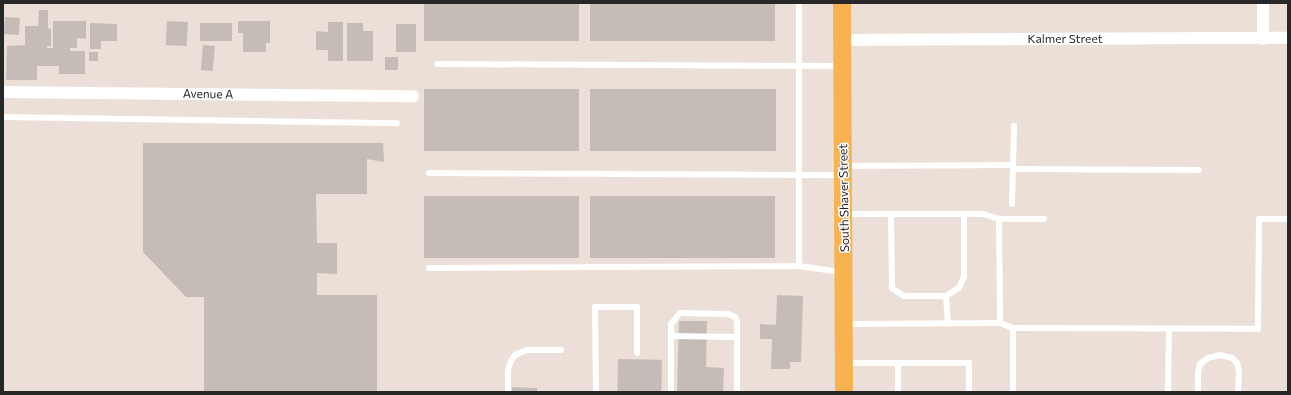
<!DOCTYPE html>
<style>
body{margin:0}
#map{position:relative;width:1291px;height:395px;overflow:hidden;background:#ebdfd7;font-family:Commissioner,sans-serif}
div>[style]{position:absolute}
.building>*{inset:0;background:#c6bcb7;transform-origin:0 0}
.service>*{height:6px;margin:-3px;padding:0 3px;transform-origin:3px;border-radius:3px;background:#fff}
.minor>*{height:12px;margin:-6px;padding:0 6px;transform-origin:6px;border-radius:6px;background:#fff}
.primary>*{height:18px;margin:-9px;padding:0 9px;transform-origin:9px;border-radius:9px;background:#f8b24f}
span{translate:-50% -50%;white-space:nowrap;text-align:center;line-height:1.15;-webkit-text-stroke:3px #fff;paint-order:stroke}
.street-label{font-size:12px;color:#272727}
.frame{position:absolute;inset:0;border:4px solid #272727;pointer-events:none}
</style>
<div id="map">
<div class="building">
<div style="left:424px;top:3px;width:155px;height:38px"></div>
<div style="left:590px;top:3px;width:185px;height:38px"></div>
<div style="clip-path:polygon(39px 10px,48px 10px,48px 28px,51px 29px,51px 46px,47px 46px,47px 48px,53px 48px,53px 21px,86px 21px,86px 39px,77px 38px,77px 48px,70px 48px,70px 51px,85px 51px,85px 74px,59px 74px,59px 66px,37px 66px,37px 80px,6px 80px,7px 46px,25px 45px,25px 26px,38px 26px)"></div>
<div style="left:5px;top:17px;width:15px;height:17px;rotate:4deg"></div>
<div style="left:167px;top:21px;width:21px;height:24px;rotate:3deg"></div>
<div style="clip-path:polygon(238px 21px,270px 21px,270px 43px,266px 43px,266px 52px,243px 52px,243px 33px,238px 33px)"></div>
<div style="clip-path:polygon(328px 22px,343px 22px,343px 61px,328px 61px,328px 50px,316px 50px,316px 31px,328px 32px)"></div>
<div style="clip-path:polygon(90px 23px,117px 24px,117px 41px,101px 41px,101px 49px,90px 49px)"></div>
<div style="left:200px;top:23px;width:32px;height:18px"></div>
<div style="clip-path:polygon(347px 23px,363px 23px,363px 31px,373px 31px,373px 61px,347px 61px)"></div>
<div style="left:396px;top:24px;width:20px;height:28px"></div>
<div style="left:203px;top:45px;width:12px;height:25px;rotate:5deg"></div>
<div style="left:89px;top:52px;width:9px;height:9px"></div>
<div style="left:385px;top:57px;width:13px;height:13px"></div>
<div style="left:424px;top:89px;width:155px;height:62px"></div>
<div style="left:590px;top:89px;width:186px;height:62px"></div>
<div style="clip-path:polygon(143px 143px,383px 143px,384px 162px,367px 159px,367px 194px,316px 194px,317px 243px,337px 243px,337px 274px,317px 273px,317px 295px,377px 295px,377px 392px,204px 392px,204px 297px,186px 297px,143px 252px)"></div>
<div style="left:424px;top:196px;width:155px;height:62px"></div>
<div style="left:590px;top:196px;width:185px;height:62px"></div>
<div style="clip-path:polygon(777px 295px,803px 296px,801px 362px,790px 362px,790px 369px,771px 369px,772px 339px,760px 339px,760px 324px,776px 325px)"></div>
<div style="clip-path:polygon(679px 321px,707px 321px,706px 367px,724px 368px,723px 392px,677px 392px)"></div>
<div style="left:618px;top:359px;width:44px;height:33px;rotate:1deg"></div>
<div style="clip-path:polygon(512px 387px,537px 388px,537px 392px,512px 392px)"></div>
</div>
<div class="service">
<div style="left:438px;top:64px;width:403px;rotate:0.3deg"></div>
<div style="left:3px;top:117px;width:394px;rotate:0.9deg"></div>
<div style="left:845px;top:166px;width:168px;rotate:-0.3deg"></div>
<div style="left:1013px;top:169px;width:186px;rotate:0.3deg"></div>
<div style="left:429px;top:173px;width:412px;rotate:0.3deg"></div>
<div style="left:1012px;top:204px;width:78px;rotate:-88.5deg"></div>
<div style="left:844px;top:214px;width:139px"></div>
<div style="left:983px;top:214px;width:17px;rotate:17deg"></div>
<div style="left:999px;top:219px;width:45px"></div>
<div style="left:891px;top:214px;width:74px;rotate:89.2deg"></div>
<div style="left:892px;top:288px;width:14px;rotate:34deg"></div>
<div style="left:904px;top:296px;width:42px"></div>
<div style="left:946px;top:296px;width:27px;rotate:86deg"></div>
<div style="left:999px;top:219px;width:104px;rotate:89.4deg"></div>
<div style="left:799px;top:266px;width:263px;rotate:-90deg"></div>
<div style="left:429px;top:268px;width:370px;rotate:-0.3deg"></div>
<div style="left:799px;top:266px;width:42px;rotate:8.1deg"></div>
<div style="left:946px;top:296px;width:15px;rotate:-32deg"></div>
<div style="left:959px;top:288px;width:12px;rotate:-66deg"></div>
<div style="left:964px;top:277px;width:63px;rotate:-90deg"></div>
<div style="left:845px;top:324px;width:155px;rotate:-0.4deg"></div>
<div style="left:1000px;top:323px;width:14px;rotate:21deg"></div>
<div style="left:1013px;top:328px;width:245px;rotate:0.2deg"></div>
<div style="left:1258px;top:329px;width:110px;rotate:-89.5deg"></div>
<div style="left:1259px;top:219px;width:29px"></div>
<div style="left:1013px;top:328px;width:64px;rotate:90deg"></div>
<div style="left:671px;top:336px;width:66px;rotate:0.9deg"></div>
<div style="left:845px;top:363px;width:124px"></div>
<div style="left:969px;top:363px;width:29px;rotate:90deg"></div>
<div style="left:508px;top:392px;width:22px;rotate:-90deg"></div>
<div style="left:508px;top:370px;width:9px;rotate:-72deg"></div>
<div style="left:511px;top:361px;width:7px;rotate:-56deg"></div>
<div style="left:515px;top:355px;width:13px;rotate:-23deg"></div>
<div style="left:527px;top:350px;width:34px"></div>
<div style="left:596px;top:392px;width:85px;rotate:-90.7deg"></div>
<div style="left:595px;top:307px;width:42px"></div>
<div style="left:637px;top:307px;width:46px;rotate:90deg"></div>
<div style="left:671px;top:392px;width:68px;rotate:-90deg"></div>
<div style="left:671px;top:324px;width:14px;rotate:-51deg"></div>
<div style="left:680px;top:313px;width:48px;rotate:1.2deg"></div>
<div style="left:728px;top:314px;width:8px;rotate:23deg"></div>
<div style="left:735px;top:317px;width:5px;rotate:68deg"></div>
<div style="left:737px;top:322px;width:70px;rotate:90deg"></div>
<div style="left:898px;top:392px;width:29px;rotate:-90deg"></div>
<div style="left:1168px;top:392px;width:63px;rotate:-89.1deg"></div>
<div style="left:1198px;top:392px;width:19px;rotate:-90deg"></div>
<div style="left:1198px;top:373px;width:9px;rotate:-77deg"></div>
<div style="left:1200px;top:364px;width:10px;rotate:-37deg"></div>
<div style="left:1208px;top:358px;width:12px;rotate:-14deg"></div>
<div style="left:1220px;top:355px;width:12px;rotate:14deg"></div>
<div style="left:1232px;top:358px;width:7px;rotate:45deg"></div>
<div style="left:1237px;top:363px;width:9px;rotate:77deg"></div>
<div style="left:1239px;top:372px;width:20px;rotate:93deg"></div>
</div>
<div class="minor">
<div style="left:1263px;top:39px;width:36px;rotate:-90deg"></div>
<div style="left:843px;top:40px;width:445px;rotate:-0.3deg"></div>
<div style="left:3px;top:92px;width:410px;rotate:0.6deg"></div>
</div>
<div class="primary">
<div style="left:842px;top:3px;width:389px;rotate:89.7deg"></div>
</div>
<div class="street-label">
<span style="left:1065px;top:39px">Kalmer Street</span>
<span style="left:208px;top:94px;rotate:1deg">Avenue A</span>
<span style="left:844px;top:198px;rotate:-91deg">South Shaver Street</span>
</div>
<div class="frame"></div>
</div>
